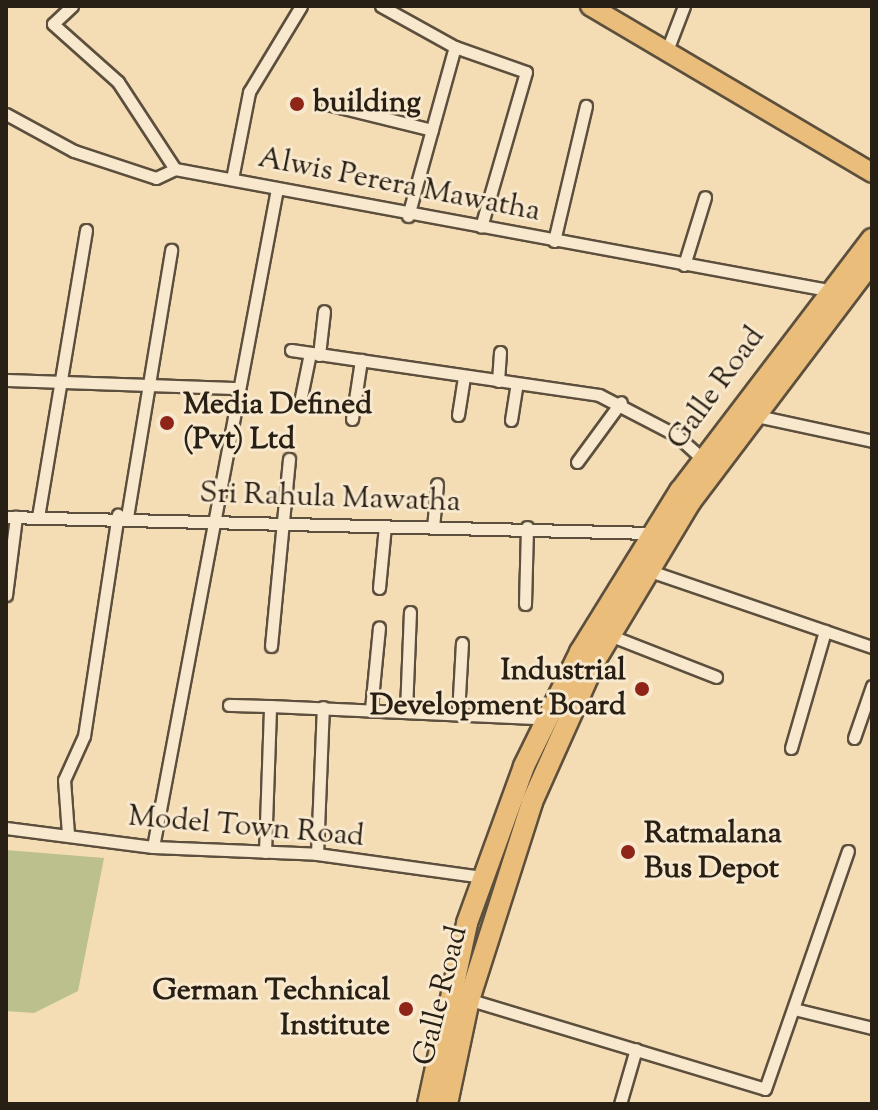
<!DOCTYPE html>
<style>
body{margin:0}
#map{position:relative;width:878px;height:1110px;overflow:hidden;background:#f4dcb4;font-family:"Sorts Mill Goudy",serif}
div>[style]{position:absolute}
.green>*{inset:0;background:#bbc08d}
.roads{filter:drop-shadow(2px 0 #5c4f3d) drop-shadow(-2px 0 #5c4f3d) drop-shadow(0 2px #5c4f3d) drop-shadow(0 -2px #5c4f3d)}
.street>*{height:11px;margin:-5.5px;padding:0 5.5px;transform-origin:5.5px;border-radius:5.5px;background:#f8e8ce}
.primary>*{height:18px;margin:-9px;padding:0 9px;transform-origin:9px;border-radius:9px;background:#eabe7a}
.highway>*{height:20px;margin:-10px;padding:0 10px;transform-origin:10px;border-radius:10px;background:#eabe7a}
.dots>*{width:22px;height:22px;translate:-50% -50%;box-sizing:border-box;border:4px solid #f8e8ce;border-radius:50%}
span{translate:-50% -50%;white-space:nowrap;text-align:center;line-height:1.15;-webkit-text-stroke:6px #f8e8ce;paint-order:stroke}
.poi-label{font-size:30px;color:#292015;font-weight:700}
.left{translate:0 -50%;text-align:left}
.right{translate:-100% -50%;text-align:right}
.street-label{font-size:30px;color:#292015}
.frame{position:absolute;inset:0;border:8px solid #292015;pointer-events:none}
</style>
<div id="map">
<div class="green">
<div style="clip-path:polygon(6px 850px,104px 858px,78px 991px,34px 1013px,6px 1011px)"></div>
</div>
<div class="roads">
<div class="street">
<div style="left:72px;top:6px;width:26px;rotate:137deg"></div>
<div style="left:53px;top:24px;width:87px;rotate:41.7deg"></div>
<div style="left:118px;top:82px;width:104px;rotate:56.8deg"></div>
<div style="left:175px;top:169px;width:664px;rotate:10.5deg"></div>
<div style="left:381px;top:6px;width:85px;rotate:29deg"></div>
<div style="left:455px;top:47px;width:75px;rotate:19.4deg"></div>
<div style="left:526px;top:72px;width:161px;rotate:106.2deg"></div>
<div style="left:666px;top:53px;width:50px;rotate:-69deg"></div>
<div style="left:327px;top:104px;width:108px;rotate:13.9deg"></div>
<div style="left:6px;top:114px;width:77px;rotate:28.6deg"></div>
<div style="left:74px;top:151px;width:86px;rotate:18.2deg"></div>
<div style="left:156px;top:178px;width:21px;rotate:-25deg"></div>
<div style="left:232px;top:179px;width:89px;rotate:-78.9deg"></div>
<div style="left:249px;top:92px;width:100px;rotate:-58.8deg"></div>
<div style="left:408px;top:216px;width:175px;rotate:-74.5deg"></div>
<div style="left:554px;top:241px;width:139px;rotate:-76.7deg"></div>
<div style="left:684px;top:265px;width:71px;rotate:-72.8deg"></div>
<div style="left:291px;top:350px;width:311px;rotate:8.3deg"></div>
<div style="left:599px;top:395px;width:87px;rotate:27.5deg"></div>
<div style="left:676px;top:435px;width:36px;rotate:42deg"></div>
<div style="left:319px;top:355px;width:44px;rotate:-83.5deg"></div>
<div style="left:6px;top:380px;width:229px;rotate:2deg"></div>
<div style="left:498px;top:381px;width:29px;rotate:-86deg"></div>
<div style="left:301px;top:397px;width:45px;rotate:-78.4deg"></div>
<div style="left:458px;top:415px;width:38px;rotate:-81deg"></div>
<div style="left:752px;top:415px;width:123px;rotate:12.2deg"></div>
<div style="left:352px;top:419px;width:60px;rotate:-81.3deg"></div>
<div style="left:511px;top:420px;width:36px;rotate:-81deg"></div>
<div style="left:577px;top:462px;width:74px;rotate:-53.7deg"></div>
<div style="left:6px;top:517px;width:647px;rotate:1.42deg"></div>
<div style="left:38px;top:517px;width:291px;rotate:-80.5deg"></div>
<div style="left:127px;top:517px;width:271px;rotate:-80.6deg"></div>
<div style="left:433px;top:528px;width:44px;rotate:-84.8deg"></div>
<div style="left:647px;top:570px;width:238px;rotate:18.9deg"></div>
<div style="left:379px;top:588px;width:62px;rotate:-84.5deg"></div>
<div style="left:6px;top:595px;width:79px;rotate:-82.7deg"></div>
<div style="left:525px;top:604px;width:77px;rotate:-88.5deg"></div>
<div style="left:609px;top:635px;width:115px;rotate:21.4deg"></div>
<div style="left:271px;top:646px;width:188px;rotate:-84.5deg"></div>
<div style="left:229px;top:705px;width:41px;rotate:1.4deg"></div>
<div style="left:371px;top:709px;width:82px;rotate:-84.4deg"></div>
<div style="left:406px;top:711px;width:99px;rotate:-87.7deg"></div>
<div style="left:458px;top:714px;width:71px;rotate:-86.8deg"></div>
<div style="left:854px;top:738px;width:55px;rotate:-70.9deg"></div>
<div style="left:791px;top:748px;width:122px;rotate:-73.8deg"></div>
<div style="left:6px;top:828px;width:148px;rotate:7.4deg"></div>
<div style="left:153px;top:847px;width:164px;rotate:2.4deg"></div>
<div style="left:317px;top:854px;width:168px;rotate:7.9deg"></div>
<div style="left:68px;top:834px;width:54px;rotate:-94.2deg"></div>
<div style="left:64px;top:780px;width:48px;rotate:-65.6deg"></div>
<div style="left:84px;top:736px;width:224px;rotate:-81.3deg"></div>
<div style="left:153px;top:847px;width:670px;rotate:-79.33deg"></div>
<div style="left:265px;top:852px;width:146px;rotate:-88deg"></div>
<div style="left:270px;top:706px;width:281px;rotate:2.6deg"></div>
<div style="left:317px;top:854px;width:147px;rotate:-87.7deg"></div>
<div style="left:464px;top:998px;width:314px;rotate:16.8deg"></div>
<div style="left:765px;top:1089px;width:252px;rotate:-70.8deg"></div>
<div style="left:794px;top:1009px;width:80px;rotate:13.7deg"></div>
<div style="left:620px;top:1104px;width:57px;rotate:-73.8deg"></div>
</div>
<div class="primary">
<div style="left:590px;top:6px;width:328px;rotate:30.6deg"></div>
</div>
<div class="highway">
<div style="left:428px;top:1104px;width:185px;rotate:-77.8deg"></div>
<div style="left:467px;top:923px;width:167px;rotate:-70deg"></div>
<div style="left:524px;top:766px;width:127px;rotate:-63.8deg"></div>
<div style="left:580px;top:652px;width:190px;rotate:-58.2deg"></div>
<div style="left:680px;top:491px;width:317px;rotate:-52.7deg"></div>
<div style="left:447px;top:1104px;width:106px;rotate:-78.1deg"></div>
<div style="left:469px;top:1000px;width:208px;rotate:-72.3deg"></div>
<div style="left:532px;top:802px;width:157px;rotate:-65.9deg"></div>
<div style="left:596px;top:659px;width:184px;rotate:-59deg"></div>
<div style="left:691px;top:501px;width:300px;rotate:-52.9deg"></div>
</div>
</div>
<div class="dots">
<div style="left:297px;top:104px;background:#8f2418"></div>
<div style="left:167px;top:423px;background:#8f2418"></div>
<div style="left:642px;top:689px;background:#8f2418"></div>
<div style="left:628px;top:852px;background:#8f2418"></div>
<div style="left:406px;top:1009px;background:#8f2418"></div>
</div>
<div class="poi-label">
<span class="left" style="left:313px;top:104px">building</span>
<span class="left" style="left:183px;top:423px">Media Defined<br>(Pvt) Ltd</span>
<span class="right" style="left:626px;top:689px">Industrial<br>Development Board</span>
<span class="left" style="left:644px;top:852px">Ratmalana<br>Bus Depot</span>
<span class="right" style="left:390px;top:1009px">German Technical<br>Institute</span>
</div>
<div class="street-label">
<span style="left:399px;top:186px;rotate:11deg">Alwis Perera Mawatha</span>
<span style="left:717px;top:389px;rotate:-54deg">Galle Road</span>
<span style="left:330px;top:499px;rotate:2deg">Sri Rahula Mawatha</span>
<span style="left:246px;top:828px;rotate:5deg">Model Town Road</span>
<span style="left:442px;top:996px;rotate:-76deg">Galle Road</span>
</div>
<div class="frame"></div>
</div>
